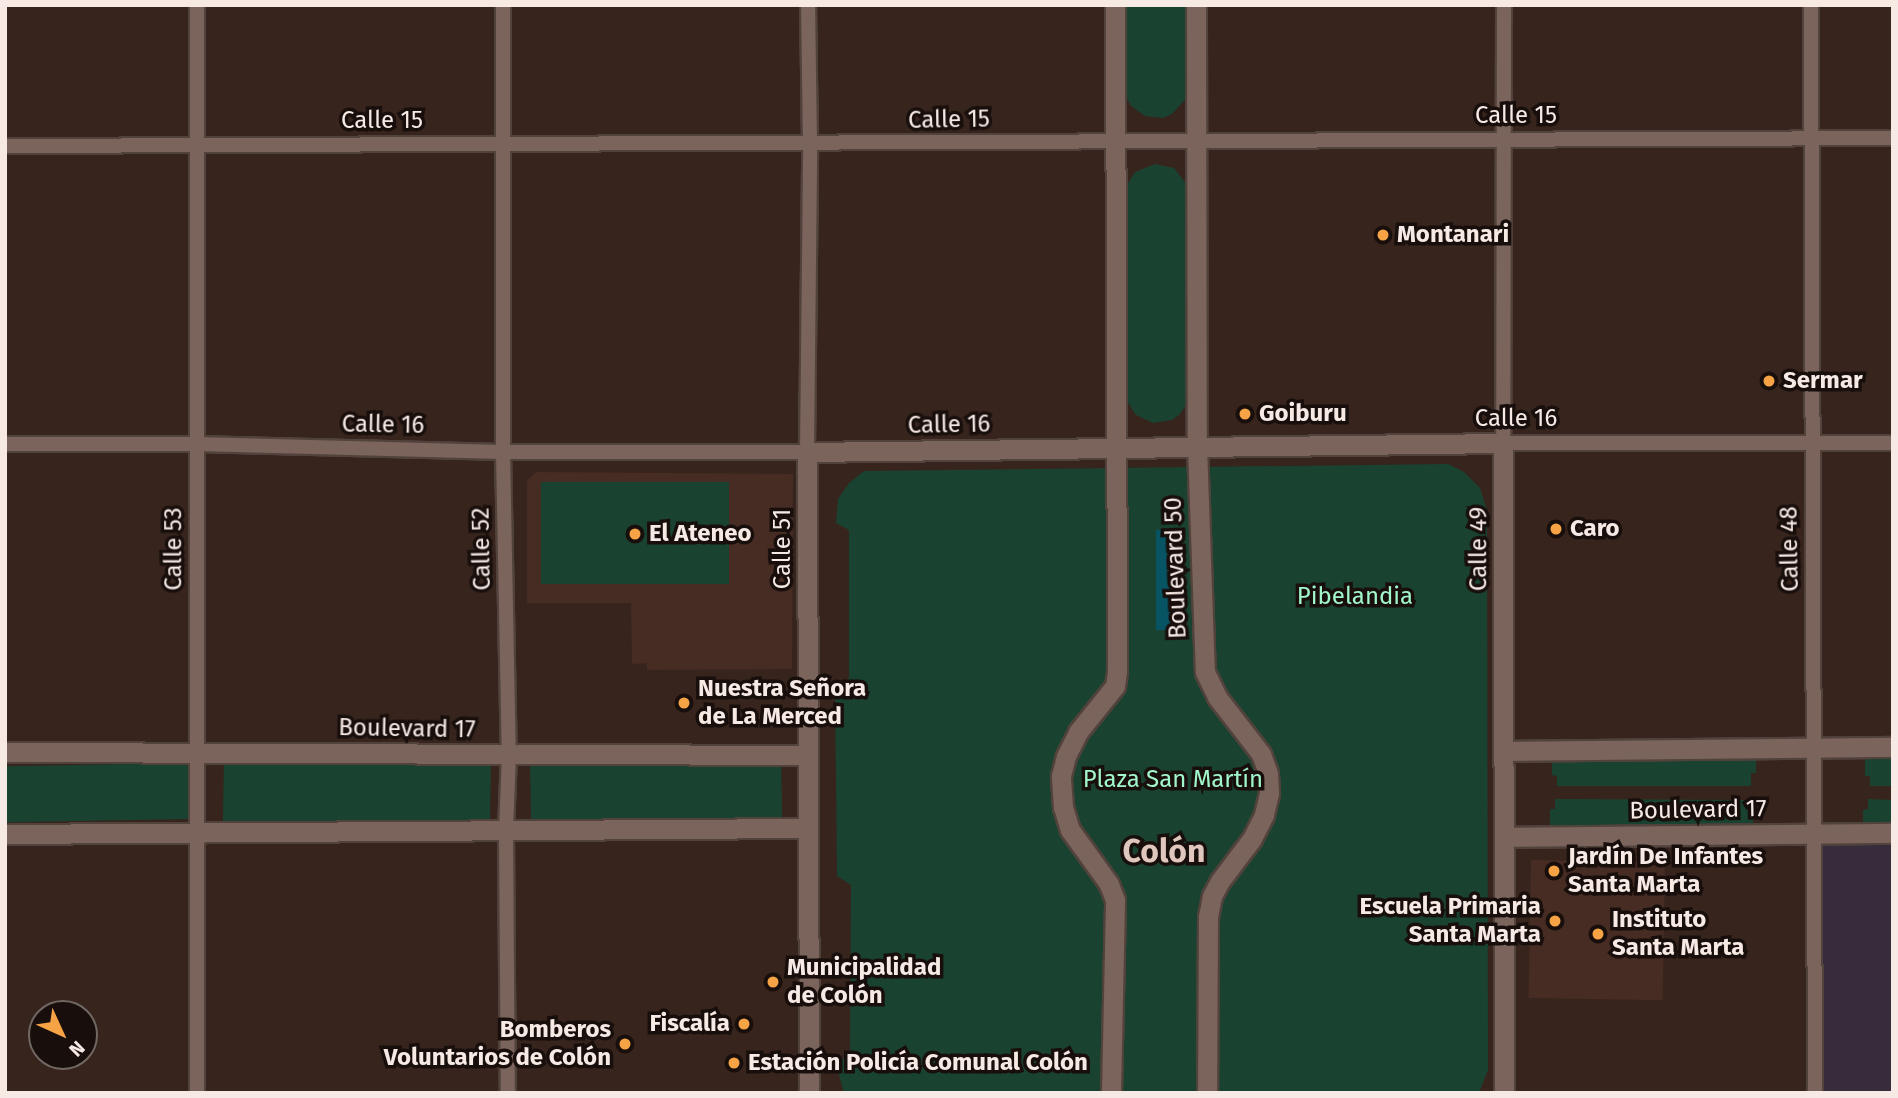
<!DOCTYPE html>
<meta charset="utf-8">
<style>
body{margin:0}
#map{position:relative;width:1898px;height:1098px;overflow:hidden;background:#37241d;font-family:"Fira Sans",sans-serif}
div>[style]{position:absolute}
.commercial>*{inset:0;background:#362c3b;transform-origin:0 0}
.built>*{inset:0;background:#462c23;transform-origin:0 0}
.green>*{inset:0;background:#194330;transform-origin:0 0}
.water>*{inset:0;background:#065464;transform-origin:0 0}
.roads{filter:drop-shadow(2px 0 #51423c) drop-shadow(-2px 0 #51423c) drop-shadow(0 2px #51423c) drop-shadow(0 -2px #51423c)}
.minor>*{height:14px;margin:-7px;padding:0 7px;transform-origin:7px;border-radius:7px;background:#7a645c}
.secondary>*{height:19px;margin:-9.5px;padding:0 9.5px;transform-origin:9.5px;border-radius:9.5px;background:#7a645c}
.dots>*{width:19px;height:19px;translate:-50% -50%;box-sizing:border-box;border:4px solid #180f0c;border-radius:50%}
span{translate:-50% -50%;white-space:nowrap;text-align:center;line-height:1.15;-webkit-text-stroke:7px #180f0c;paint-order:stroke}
.street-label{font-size:24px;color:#f7eae5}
.poi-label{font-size:24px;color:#f7eae5;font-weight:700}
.left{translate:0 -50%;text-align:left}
.right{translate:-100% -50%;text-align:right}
.park-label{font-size:24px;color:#a1f6cb}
.district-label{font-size:32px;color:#e0c7be;font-weight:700}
.frame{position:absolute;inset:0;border:7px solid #f7eae5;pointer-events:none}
.north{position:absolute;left:28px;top:1000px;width:70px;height:70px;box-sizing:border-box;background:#180f0c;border:2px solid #716763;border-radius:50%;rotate:135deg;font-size:19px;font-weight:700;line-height:28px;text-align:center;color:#f7eae5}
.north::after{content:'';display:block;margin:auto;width:24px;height:32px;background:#f5a345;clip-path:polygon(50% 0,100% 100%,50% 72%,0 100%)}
</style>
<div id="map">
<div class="commercial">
<div style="left:1815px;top:833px;width:78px;height:260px"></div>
</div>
<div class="built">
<div style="clip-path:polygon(536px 472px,793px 474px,792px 669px,647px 670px,647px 663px,632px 664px,631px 603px,527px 603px,527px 481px)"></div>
<div style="left:1531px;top:860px;width:134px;height:138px;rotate:1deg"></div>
</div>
<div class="green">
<div style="clip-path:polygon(1124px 5px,1190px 5px,1190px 94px,1172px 114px,1163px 118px,1145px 116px,1131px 106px,1127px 98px)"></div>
<div style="clip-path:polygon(1155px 164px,1174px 168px,1191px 190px,1190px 400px,1179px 415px,1172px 420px,1153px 423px,1136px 415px,1125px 398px,1125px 188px,1135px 172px)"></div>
<div style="clip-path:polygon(1448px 464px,1464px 472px,1480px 488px,1487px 510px,1488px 1070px,1479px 1093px,844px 1093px,836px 1064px,850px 1053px,851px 885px,837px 876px,835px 690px,849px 678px,849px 530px,836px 523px,838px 499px,849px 483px,864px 471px)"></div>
<div style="left:729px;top:482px;width:102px;height:188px;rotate:90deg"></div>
<div style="left:781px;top:757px;width:66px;height:251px;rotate:89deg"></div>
<div style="clip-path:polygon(1664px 757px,1756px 759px,1756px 773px,1751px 773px,1751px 786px,1557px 786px,1557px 776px,1552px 775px,1552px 759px)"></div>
<div style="clip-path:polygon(1893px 758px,1893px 786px,1870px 786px,1870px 776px,1865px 776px,1865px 759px)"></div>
<div style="left:491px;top:762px;width:65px;height:267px;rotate:91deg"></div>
<div style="left:189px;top:763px;width:56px;height:184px;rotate:89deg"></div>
<div style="clip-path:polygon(1555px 799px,1750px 800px,1754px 826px,1550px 826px,1550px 809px,1555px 809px)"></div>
<div style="clip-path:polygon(1868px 799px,1893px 800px,1893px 826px,1863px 826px,1863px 810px,1868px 809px)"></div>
</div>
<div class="water">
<div style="left:1156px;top:530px;width:18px;height:100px"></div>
</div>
<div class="roads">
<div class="minor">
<div style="left:503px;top:5px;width:447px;rotate:90deg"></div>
<div style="left:503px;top:452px;width:303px;rotate:88.9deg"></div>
<div style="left:509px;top:755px;width:75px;rotate:92.3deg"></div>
<div style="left:506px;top:830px;width:263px;rotate:89.6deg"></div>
<div style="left:1504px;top:5px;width:438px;rotate:90.1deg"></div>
<div style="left:1503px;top:443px;width:390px"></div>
<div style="left:1811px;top:5px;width:1088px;rotate:89.79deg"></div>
<div style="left:5px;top:146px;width:1888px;rotate:-0.24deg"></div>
<div style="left:5px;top:444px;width:191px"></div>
<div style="left:196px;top:444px;width:307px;rotate:1.5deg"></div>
<div style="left:503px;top:452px;width:304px"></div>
<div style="left:807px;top:452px;width:307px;rotate:-89.4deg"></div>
<div style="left:810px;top:145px;width:140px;rotate:-90.8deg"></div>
<div style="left:197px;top:1093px;width:1088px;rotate:-90deg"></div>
</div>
<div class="secondary">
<div style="left:1196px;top:5px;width:441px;rotate:89.9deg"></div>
<div style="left:1197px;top:446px;width:226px;rotate:88deg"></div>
<div style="left:1205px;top:672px;width:28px;rotate:64deg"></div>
<div style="left:1217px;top:697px;width:72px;rotate:52.3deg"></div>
<div style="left:1261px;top:754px;width:20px;rotate:70deg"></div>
<div style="left:1268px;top:773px;width:20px;rotate:87deg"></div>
<div style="left:1269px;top:793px;width:23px;rotate:103deg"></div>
<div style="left:1264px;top:815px;width:28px;rotate:117deg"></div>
<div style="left:1251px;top:840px;width:51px;rotate:127.1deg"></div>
<div style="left:1220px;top:881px;width:17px;rotate:118deg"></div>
<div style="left:1212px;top:896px;width:20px;rotate:101deg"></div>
<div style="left:1208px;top:916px;width:177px;rotate:90.3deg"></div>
<div style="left:1505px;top:751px;width:388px;rotate:-0.6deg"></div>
<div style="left:5px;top:752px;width:803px;rotate:0.21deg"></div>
<div style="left:5px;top:834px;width:803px;rotate:-0.43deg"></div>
<div style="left:1504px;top:837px;width:389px;rotate:-0.6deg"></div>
<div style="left:809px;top:1093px;width:641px;rotate:-90.18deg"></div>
<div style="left:807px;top:452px;width:696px;rotate:-0.74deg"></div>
<div style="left:1503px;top:443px;width:650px;rotate:89.91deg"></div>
<div style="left:1111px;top:1093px;width:193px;rotate:-88.8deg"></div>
<div style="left:1115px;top:900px;width:17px;rotate:-111deg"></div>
<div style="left:1109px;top:884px;width:67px;rotate:-125.8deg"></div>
<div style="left:1070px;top:830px;width:24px;rotate:-107deg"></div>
<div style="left:1063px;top:807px;width:31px;rotate:-94deg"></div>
<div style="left:1061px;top:776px;width:21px;rotate:-76deg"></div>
<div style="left:1066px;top:756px;width:27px;rotate:-63deg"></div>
<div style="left:1078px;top:732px;width:59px;rotate:-51.2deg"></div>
<div style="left:1115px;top:686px;width:15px;rotate:-82deg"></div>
<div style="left:1117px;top:671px;width:666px;rotate:-90.17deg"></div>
</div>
</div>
<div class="dots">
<div style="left:1383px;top:235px;background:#f5a345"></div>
<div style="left:1769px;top:381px;background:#f5a345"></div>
<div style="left:1245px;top:414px;background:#f5a345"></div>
<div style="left:1556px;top:529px;background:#f5a345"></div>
<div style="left:635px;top:534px;background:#f5a345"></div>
<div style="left:684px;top:703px;background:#f5a345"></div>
<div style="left:1554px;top:871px;background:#f5a345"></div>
<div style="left:1555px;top:921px;background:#f5a345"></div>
<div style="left:1598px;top:934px;background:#f5a345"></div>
<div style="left:773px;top:982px;background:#f5a345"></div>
<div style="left:744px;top:1024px;background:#f5a345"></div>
<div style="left:625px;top:1044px;background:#f5a345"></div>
<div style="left:734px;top:1063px;background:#f5a345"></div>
</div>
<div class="street-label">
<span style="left:1516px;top:116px">Calle 15</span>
<span style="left:949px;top:120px;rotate:-1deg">Calle 15</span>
<span style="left:382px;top:121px">Calle 15</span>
<span style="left:1516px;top:419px">Calle 16</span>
<span style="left:383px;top:425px;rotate:1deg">Calle 16</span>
<span style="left:949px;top:425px;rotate:-1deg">Calle 16</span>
<span style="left:174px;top:549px;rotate:-90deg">Calle 53</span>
<span style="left:482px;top:549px;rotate:-91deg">Calle 52</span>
<span style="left:783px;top:549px;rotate:-90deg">Calle 51</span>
<span style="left:1479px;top:549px;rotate:-90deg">Calle 49</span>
<span style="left:1790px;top:549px;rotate:-91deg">Calle 48</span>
<span style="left:1176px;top:568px;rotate:-92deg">Boulevard 50</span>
<span style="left:407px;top:729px;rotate:1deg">Boulevard 17</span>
<span style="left:1698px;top:810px;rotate:-1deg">Boulevard 17</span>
</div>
<div class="poi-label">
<span class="left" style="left:1397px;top:235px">Montanari</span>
<span class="left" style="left:1783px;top:381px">Sermar</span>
<span class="left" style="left:1259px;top:414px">Goiburu</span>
<span class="left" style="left:1570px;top:529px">Caro</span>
<span class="left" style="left:649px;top:534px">El Ateneo</span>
<span class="left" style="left:698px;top:703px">Nuestra Señora<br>de La Merced</span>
<span class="left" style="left:1568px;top:871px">Jardín De Infantes<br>Santa Marta</span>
<span class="right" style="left:1541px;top:921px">Escuela Primaria<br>Santa Marta</span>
<span class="left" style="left:1612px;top:934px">Instituto<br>Santa Marta</span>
<span class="left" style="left:787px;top:982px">Municipalidad<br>de Colón</span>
<span class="right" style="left:730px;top:1024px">Fiscalía</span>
<span class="right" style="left:611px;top:1044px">Bomberos<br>Voluntarios de Colón</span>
<span class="left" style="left:748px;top:1063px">Estación Policía Comunal Colón</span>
</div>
<div class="park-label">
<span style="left:1355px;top:597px">Pibelandia</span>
<span style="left:1173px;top:780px">Plaza San Martín</span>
</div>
<div class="district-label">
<span style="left:1164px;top:851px">Colón</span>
</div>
<div class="frame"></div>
<div class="north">N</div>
</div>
